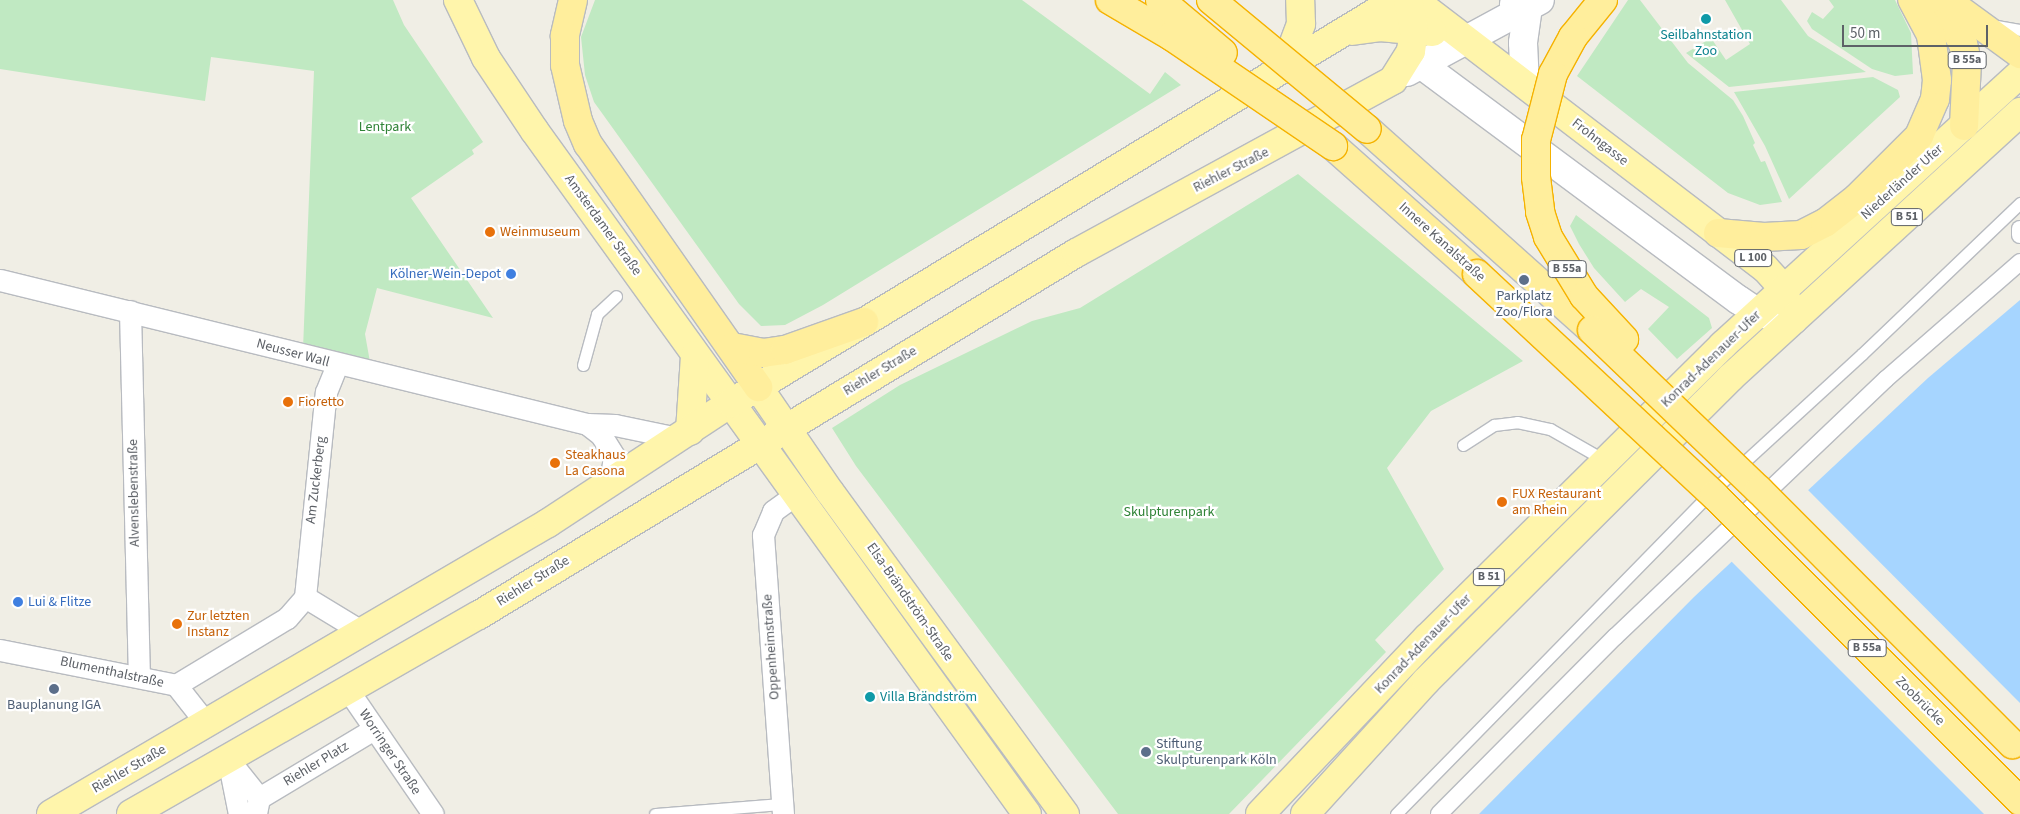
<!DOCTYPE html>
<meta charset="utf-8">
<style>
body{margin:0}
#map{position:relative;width:2020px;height:814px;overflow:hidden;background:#f0eee5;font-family:"Source Sans 3",sans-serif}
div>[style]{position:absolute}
.green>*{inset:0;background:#c0e9c2}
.water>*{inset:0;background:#a6d5ff}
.pier>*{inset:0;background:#f0eee5}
.roads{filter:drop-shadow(1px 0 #b8bbc0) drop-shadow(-1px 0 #b8bbc0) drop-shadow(0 1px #b8bbc0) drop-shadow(0 -1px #b8bbc0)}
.service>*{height:11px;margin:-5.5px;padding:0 5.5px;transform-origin:5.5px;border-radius:5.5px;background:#fff}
.pedestrian>*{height:16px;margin:-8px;padding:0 8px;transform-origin:8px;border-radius:8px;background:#fff}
.minor>*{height:21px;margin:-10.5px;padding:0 10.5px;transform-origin:10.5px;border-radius:10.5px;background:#fff}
.secondary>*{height:28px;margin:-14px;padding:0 14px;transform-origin:14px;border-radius:14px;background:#fff}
.primary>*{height:28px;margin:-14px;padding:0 14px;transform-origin:14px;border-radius:14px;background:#fff5ab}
.trunk>*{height:28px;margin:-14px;padding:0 14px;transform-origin:14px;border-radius:14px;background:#ffee9c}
.bridges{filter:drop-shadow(1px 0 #f5b200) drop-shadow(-1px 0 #f5b200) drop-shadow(0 1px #f5b200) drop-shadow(0 -1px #f5b200)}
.trunk-bridge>*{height:28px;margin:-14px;padding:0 14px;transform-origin:14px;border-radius:14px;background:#ffee9c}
.dots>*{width:14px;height:14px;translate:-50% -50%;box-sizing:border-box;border:2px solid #fff;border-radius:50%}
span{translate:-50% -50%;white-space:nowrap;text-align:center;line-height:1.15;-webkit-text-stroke:4.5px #fff;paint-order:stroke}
.shield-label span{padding:1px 4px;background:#fff;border:1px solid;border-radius:4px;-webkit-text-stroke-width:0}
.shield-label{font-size:12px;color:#5d6167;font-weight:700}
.culture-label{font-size:14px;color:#0d838f}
.left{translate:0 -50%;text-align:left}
.park-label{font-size:14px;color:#2f8336}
.street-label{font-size:14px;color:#5d6167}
.food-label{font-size:14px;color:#c56008}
.shop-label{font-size:14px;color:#366cbe}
.right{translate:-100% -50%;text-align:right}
.service-label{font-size:14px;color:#4e5e75}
.scale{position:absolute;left:1842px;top:25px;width:146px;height:22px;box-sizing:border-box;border:2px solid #5d6167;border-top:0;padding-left:6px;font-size:15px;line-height:18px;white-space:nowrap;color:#5d6167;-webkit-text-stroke:4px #fff;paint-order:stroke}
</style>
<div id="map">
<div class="green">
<div style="clip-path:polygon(0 0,393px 0,404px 25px,483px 142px,472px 150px,474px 154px,411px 198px,493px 318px,377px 288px,365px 334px,370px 362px,303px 349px,314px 71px,211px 57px,205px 101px,0 69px)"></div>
<div style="clip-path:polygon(595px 0,1022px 0,1150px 94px,1165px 72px,1181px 85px,823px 305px,785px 325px,761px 326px,739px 304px,594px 102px,585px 75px,581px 37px)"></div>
<div style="clip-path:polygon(1628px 0,1640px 0,1688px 63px,1733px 100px,1743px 116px,1755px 143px,1753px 145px,1761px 162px,1765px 161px,1782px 202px,1760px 205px,1728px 193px,1577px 76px)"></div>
<div style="clip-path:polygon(1725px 0,1781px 0,1808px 36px,1866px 72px,1729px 87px,1686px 53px,1711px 38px,1726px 60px,1750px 44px)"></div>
<div style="clip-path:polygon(1829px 0,1895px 0,1911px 33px,1913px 74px,1895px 76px,1872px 69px,1812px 29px,1807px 21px,1812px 12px,1823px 19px,1834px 7px)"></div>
<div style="clip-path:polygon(1873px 77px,1898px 90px,1900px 97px,1789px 199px,1765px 146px,1734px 92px)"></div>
<div style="clip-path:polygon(1298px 174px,1523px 361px,1431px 411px,1387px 468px,1444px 569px,1375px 640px,1386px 652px,1229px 814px,1118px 814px,856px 466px,832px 428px,900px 385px,1032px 321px,1080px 308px)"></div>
<div style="clip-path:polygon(1576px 215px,1709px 318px,1712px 328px,1677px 359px,1648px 329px,1669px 307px,1641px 289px,1625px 302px,1594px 268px,1579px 244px,1570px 226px)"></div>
</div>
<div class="water">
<div style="clip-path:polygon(2020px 300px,2020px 814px,1479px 814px,1694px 597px,1928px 378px)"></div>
</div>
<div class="pier">
<div style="clip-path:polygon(1807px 489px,2020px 703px,2020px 814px,1984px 814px,1730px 560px)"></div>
</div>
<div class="roads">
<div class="service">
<div style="left:1992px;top:25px;width:28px;rotate:10deg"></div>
<div style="left:583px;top:365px;width:53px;rotate:-74.6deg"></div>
<div style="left:597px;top:314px;width:26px;rotate:-43deg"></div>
<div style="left:1463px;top:445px;width:37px;rotate:-33deg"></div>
<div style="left:1494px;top:425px;width:23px;rotate:-7deg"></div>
<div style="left:1517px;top:422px;width:34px;rotate:12deg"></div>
<div style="left:1550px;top:429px;width:64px;rotate:29.7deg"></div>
<div style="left:655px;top:814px;width:127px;rotate:-4.5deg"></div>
<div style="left:1396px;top:814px;width:445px;rotate:-45.6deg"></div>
<div style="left:1707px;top:496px;width:210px;rotate:-42.5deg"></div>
<div style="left:1862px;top:354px;width:219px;rotate:-43.7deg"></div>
</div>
<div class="pedestrian">
<div style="left:2020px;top:229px;width:6px;rotate:90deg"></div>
<div style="left:1439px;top:814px;width:250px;rotate:-45.2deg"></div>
<div style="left:1615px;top:637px;width:374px;rotate:-43.6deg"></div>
<div style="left:1886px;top:379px;width:178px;rotate:-41.1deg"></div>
</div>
<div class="minor">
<div style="left:0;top:280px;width:604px;rotate:13.78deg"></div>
<div style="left:587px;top:424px;width:28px;rotate:2deg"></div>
<div style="left:615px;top:425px;width:64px;rotate:11.7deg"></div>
<div style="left:130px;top:311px;width:365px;rotate:88.6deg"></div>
<div style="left:587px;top:424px;width:18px;rotate:38deg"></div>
<div style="left:601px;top:435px;width:25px;rotate:58deg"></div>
<div style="left:614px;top:456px;width:28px;rotate:98deg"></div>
<div style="left:305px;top:597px;width:206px;rotate:-84.2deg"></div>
<div style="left:326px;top:392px;width:29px;rotate:-68deg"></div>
<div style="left:305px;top:597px;width:66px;rotate:31.3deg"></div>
<div style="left:0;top:650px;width:179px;rotate:11.2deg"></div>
<div style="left:176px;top:685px;width:48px;rotate:51.7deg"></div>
<div style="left:176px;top:685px;width:130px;rotate:-31.1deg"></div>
<div style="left:287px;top:618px;width:28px;rotate:-49deg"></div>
<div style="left:348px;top:690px;width:150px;rotate:55.6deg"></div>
<div style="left:228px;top:759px;width:50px;rotate:51.5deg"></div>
<div style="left:259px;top:798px;width:16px;rotate:101deg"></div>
<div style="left:228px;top:759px;width:56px;rotate:78.7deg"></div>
<div style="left:259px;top:798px;width:134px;rotate:-31deg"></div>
<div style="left:783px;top:814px;width:280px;rotate:-94.1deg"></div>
<div style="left:763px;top:535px;width:26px;rotate:-67deg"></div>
<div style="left:773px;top:511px;width:29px;rotate:-36deg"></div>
</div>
<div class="secondary">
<div style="left:1514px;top:4px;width:14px;rotate:12deg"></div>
<div style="left:1528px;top:7px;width:36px;rotate:98deg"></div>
<div style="left:1523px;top:43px;width:41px;rotate:87.2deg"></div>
<div style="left:1422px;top:65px;width:395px;rotate:36.6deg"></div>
<div style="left:1739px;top:300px;width:23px;rotate:34deg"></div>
<div style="left:1758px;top:313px;width:36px;rotate:11deg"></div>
<div style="left:1407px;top:72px;width:151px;rotate:-28.4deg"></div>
</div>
<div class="primary">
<div style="left:458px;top:0;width:64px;rotate:64.2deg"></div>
<div style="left:486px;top:58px;width:87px;rotate:56.3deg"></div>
<div style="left:534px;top:130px;width:843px;rotate:54.22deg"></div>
<div style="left:1414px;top:0;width:442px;rotate:37.4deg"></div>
<div style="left:1765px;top:268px;width:27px;rotate:48deg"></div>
<div style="left:1783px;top:288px;width:17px;rotate:73deg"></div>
<div style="left:1352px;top:31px;width:28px;rotate:-8deg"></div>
<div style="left:1380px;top:27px;width:53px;rotate:5.4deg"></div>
<div style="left:1286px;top:64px;width:43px;rotate:-69.4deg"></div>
<div style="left:1301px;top:24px;width:24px;rotate:-92deg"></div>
<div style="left:758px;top:387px;width:127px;rotate:55.6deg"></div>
<div style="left:830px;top:492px;width:399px;rotate:53.9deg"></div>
<div style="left:690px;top:431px;width:76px;rotate:-86.2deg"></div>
<div style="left:51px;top:814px;width:576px;rotate:-30.35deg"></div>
<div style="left:548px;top:523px;width:219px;rotate:-33.3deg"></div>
<div style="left:731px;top:403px;width:778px;rotate:-31.22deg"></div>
<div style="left:131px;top:814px;width:401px;rotate:-29.8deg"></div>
<div style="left:479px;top:615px;width:698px;rotate:-31.23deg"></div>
<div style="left:1076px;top:253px;width:361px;rotate:-28.6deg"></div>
<div style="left:1393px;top:80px;width:34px;rotate:-58deg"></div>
<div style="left:1411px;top:51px;width:21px;rotate:-82deg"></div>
<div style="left:1414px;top:30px;width:31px;rotate:-101deg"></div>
<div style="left:1260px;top:814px;width:244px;rotate:-46.5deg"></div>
<div style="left:1428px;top:637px;width:415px;rotate:-44.7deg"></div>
<div style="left:1723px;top:345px;width:402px;rotate:-42.4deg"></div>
<div style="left:1305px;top:814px;width:180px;rotate:-47.7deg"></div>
<div style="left:1426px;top:681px;width:429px;rotate:-44.9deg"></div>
<div style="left:1730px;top:378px;width:394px;rotate:-42.5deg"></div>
</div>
<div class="trunk">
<div style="left:573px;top:0;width:37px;rotate:103deg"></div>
<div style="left:565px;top:36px;width:29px;rotate:90deg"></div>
<div style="left:565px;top:65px;width:57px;rotate:76.9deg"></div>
<div style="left:578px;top:121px;width:25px;rotate:67deg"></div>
<div style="left:588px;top:144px;width:297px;rotate:55deg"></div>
<div style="left:1940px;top:0;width:50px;rotate:62.4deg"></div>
<div style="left:1963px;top:44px;width:17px;rotate:77deg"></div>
<div style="left:1967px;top:61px;width:65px;rotate:92.6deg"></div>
<div style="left:1946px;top:0;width:92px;rotate:36.1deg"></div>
<div style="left:1367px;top:129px;width:302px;rotate:41.8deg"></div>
<div style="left:1333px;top:146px;width:193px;rotate:41.6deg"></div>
<div style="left:1718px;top:233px;width:46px;rotate:5deg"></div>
<div style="left:1764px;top:237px;width:37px;rotate:-3deg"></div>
<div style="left:1801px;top:235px;width:27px;rotate:-27deg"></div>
<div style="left:1825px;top:223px;width:41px;rotate:-38deg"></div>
<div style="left:1857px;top:198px;width:88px;rotate:-45deg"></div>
<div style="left:1919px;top:136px;width:40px;rotate:-66.6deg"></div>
<div style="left:1935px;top:99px;width:19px;rotate:-84deg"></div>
<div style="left:1937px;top:80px;width:45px;rotate:-97.6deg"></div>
<div style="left:1931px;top:35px;width:40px;rotate:-118deg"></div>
<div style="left:732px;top:347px;width:32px;rotate:11deg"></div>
<div style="left:763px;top:353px;width:22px;rotate:-8deg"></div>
<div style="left:785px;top:350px;width:84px;rotate:-19.5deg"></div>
</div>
</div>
<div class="bridges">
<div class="trunk-bridge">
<div style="left:1110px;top:0;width:71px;rotate:30.5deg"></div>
<div style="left:1171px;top:36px;width:196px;rotate:34.2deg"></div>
<div style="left:1160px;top:0;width:82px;rotate:40.1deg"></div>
<div style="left:1211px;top:0;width:202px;rotate:39.6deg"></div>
<div style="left:1603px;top:0;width:48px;rotate:129deg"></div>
<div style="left:1573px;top:37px;width:42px;rotate:118.4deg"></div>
<div style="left:1553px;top:74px;width:68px;rotate:104.4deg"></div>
<div style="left:1536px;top:140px;width:37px;rotate:90deg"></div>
<div style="left:1536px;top:177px;width:35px;rotate:83deg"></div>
<div style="left:1540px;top:212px;width:26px;rotate:72deg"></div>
<div style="left:1548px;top:237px;width:69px;rotate:58.6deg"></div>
<div style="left:1584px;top:296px;width:59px;rotate:47.1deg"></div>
<div style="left:1477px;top:274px;width:324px;rotate:43deg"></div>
<div style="left:1714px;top:495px;width:433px;rotate:45deg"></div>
<div style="left:1592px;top:330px;width:231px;rotate:43.8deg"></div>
<div style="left:1759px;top:490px;width:359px;rotate:45.1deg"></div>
</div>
</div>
<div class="dots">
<div style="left:1706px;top:19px;background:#0f9aa8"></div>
<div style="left:490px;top:232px;background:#e8710a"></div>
<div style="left:511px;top:274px;background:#3f7fe0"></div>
<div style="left:1524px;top:280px;background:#5c6f8a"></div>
<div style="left:288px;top:402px;background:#e8710a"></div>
<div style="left:555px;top:463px;background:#e8710a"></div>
<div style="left:1502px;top:502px;background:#e8710a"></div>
<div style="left:18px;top:602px;background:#3f7fe0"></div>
<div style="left:177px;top:624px;background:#e8710a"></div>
<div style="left:54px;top:689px;background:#5c6f8a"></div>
<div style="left:870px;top:697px;background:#0f9aa8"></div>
<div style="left:1146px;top:752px;background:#5c6f8a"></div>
</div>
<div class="shield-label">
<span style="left:1967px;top:60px">B 55a</span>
<span style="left:1907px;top:217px">B 51</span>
<span style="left:1753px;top:258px">L 100</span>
<span style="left:1567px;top:269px">B 55a</span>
<span style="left:1489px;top:577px">B 51</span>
<span style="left:1867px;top:648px">B 55a</span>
</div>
<div class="culture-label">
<span style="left:1706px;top:43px">Seilbahnstation<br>Zoo</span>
<span class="left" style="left:880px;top:697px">Villa Brändström</span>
</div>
<div class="park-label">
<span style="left:385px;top:127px">Lentpark</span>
<span style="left:1169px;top:512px">Skulpturenpark</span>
</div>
<div class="street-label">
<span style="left:1600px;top:142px;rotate:38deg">Frohngasse</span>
<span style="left:1231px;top:170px;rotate:-27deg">Riehler Straße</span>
<span style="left:1902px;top:182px;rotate:-42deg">Niederländer Ufer</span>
<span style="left:603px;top:225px;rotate:54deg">Amsterdamer Straße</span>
<span style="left:1442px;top:242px;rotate:42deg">Innere Kanalstraße</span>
<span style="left:293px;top:353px;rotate:15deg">Neusser Wall</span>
<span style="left:1711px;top:359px;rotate:-44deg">Konrad-Adenauer-Ufer</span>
<span style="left:880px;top:371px;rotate:-31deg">Riehler Straße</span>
<span style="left:316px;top:480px;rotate:-83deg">Am Zuckerberg</span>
<span style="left:134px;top:493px;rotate:-91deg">Alvenslebenstraße</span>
<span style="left:533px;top:581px;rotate:-32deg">Riehler Straße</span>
<span style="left:910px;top:602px;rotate:55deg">Elsa-Brändström-Straße</span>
<span style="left:1423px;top:644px;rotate:-46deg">Konrad-Adenauer-Ufer</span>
<span style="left:771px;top:647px;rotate:-94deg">Oppenheimstraße</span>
<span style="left:112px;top:672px;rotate:12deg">Blumenthalstraße</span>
<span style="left:1920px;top:701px;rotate:45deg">Zoobrücke</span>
<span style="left:390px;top:752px;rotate:56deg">Worringer Straße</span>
<span style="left:316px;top:764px;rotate:-31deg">Riehler Platz</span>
<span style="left:129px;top:769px;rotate:-30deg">Riehler Straße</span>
</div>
<div class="food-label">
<span class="left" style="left:500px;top:232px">Weinmuseum</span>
<span class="left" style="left:298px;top:402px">Fioretto</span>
<span class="left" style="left:565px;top:463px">Steakhaus<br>La Casona</span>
<span class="left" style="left:1512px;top:502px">FUX Restaurant<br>am Rhein</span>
<span class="left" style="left:187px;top:624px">Zur letzten<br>Instanz</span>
</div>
<div class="shop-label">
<span class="right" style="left:501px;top:274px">Kölner-Wein-Depot</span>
<span class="left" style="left:28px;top:602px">Lui &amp; Flitze</span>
</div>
<div class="service-label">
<span style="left:1524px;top:304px">Parkplatz<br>Zoo/Flora</span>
<span style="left:54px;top:705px">Bauplanung IGA</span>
<span class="left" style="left:1156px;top:752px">Stiftung<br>Skulpturenpark Köln</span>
</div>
<div class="scale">50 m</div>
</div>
